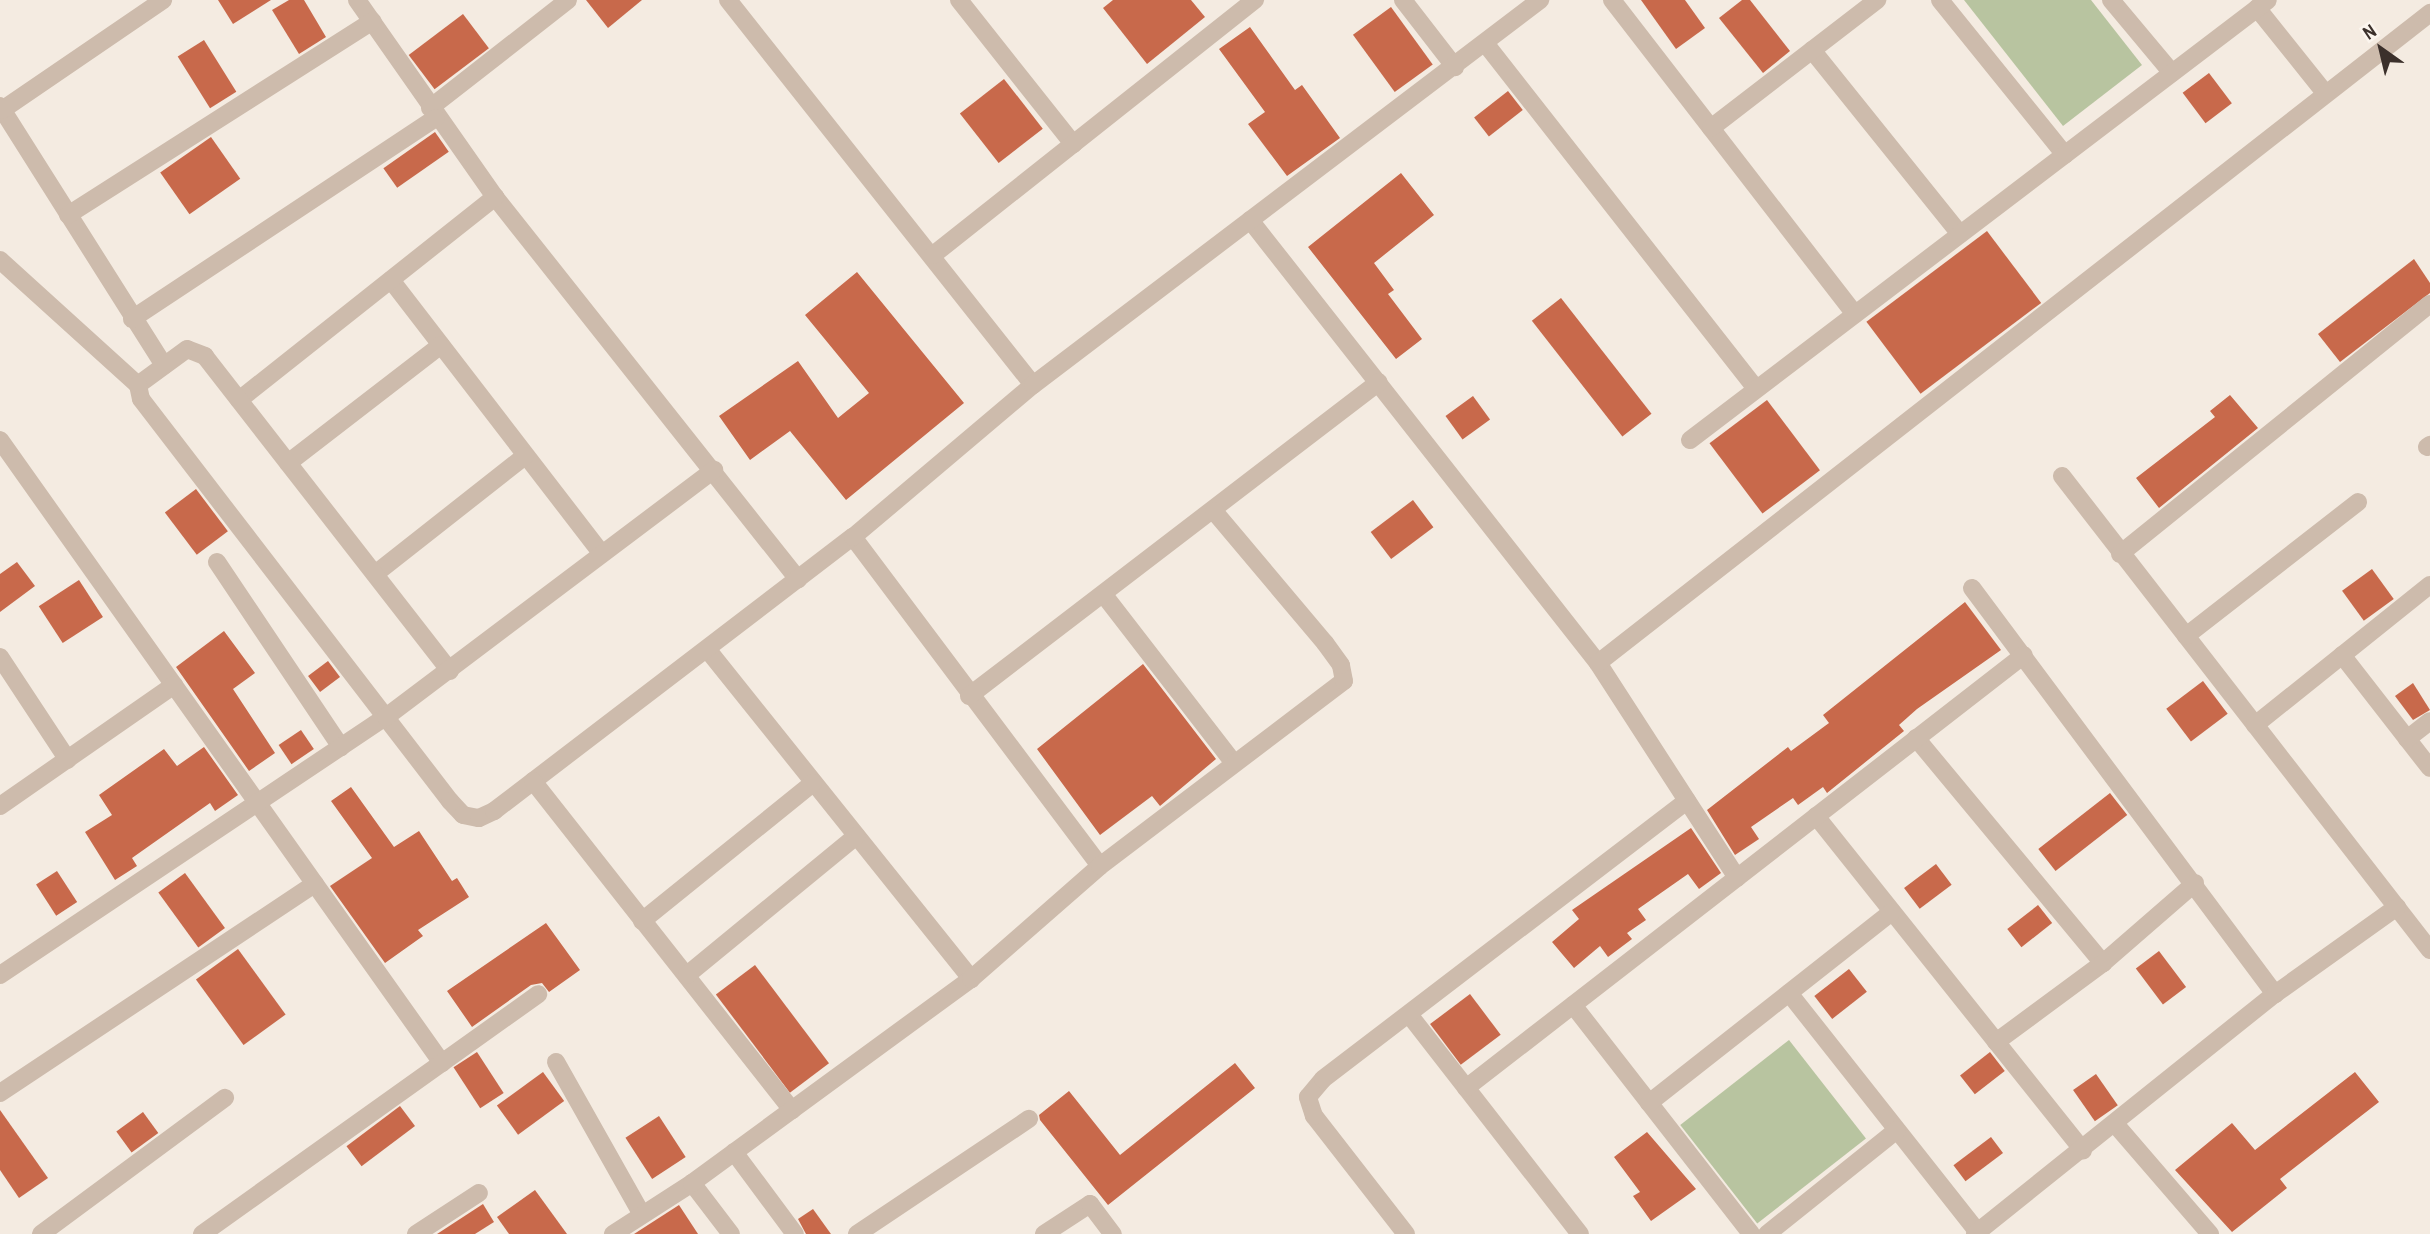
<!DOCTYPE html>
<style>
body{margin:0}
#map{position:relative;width:2430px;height:1234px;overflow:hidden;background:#f4ebe1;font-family:"Archivo Narrow",sans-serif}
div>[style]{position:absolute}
.green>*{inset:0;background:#b8c4a0;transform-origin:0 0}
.building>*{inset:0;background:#c8694b;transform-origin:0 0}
.minor>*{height:18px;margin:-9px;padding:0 9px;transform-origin:9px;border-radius:9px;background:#cdbbac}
span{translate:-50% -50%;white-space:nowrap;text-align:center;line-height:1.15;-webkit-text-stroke:5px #fbf5ee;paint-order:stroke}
.north{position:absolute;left:2346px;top:14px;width:70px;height:70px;-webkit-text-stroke:5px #fbf5ee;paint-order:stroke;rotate:326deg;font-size:19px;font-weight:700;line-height:28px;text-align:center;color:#3b302b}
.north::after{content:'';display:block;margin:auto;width:24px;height:32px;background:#3b302b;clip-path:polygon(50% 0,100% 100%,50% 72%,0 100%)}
</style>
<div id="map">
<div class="green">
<div style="clip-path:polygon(1964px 0,2091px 0,2142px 65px,2063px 126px)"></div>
<div style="left:1789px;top:1040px;width:125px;height:138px;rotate:52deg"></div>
</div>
<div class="building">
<div style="clip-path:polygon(218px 0,271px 0,233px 24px)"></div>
<div style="clip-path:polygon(289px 0,304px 0,326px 37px,299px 54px,272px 10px)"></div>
<div style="clip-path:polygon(586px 0,642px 0,608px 28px)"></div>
<div style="clip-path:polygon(1113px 0,1191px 0,1205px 17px,1147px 64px,1103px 8px)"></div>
<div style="clip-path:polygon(1641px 0,1685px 0,1705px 28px,1676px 49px)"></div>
<div style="clip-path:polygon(1742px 0,1750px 0,1790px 51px,1763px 73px,1719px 18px)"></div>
<div style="left:1391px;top:7px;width:71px;height:47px;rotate:54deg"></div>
<div style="left:463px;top:14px;width:43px;height:68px;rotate:53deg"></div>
<div style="clip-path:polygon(1250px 27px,1295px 90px,1302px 85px,1340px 138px,1287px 176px,1248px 124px,1265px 112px,1219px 49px)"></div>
<div style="left:204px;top:40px;width:61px;height:31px;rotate:58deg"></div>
<div style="left:2209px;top:73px;width:38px;height:33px;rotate:53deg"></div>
<div style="left:1004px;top:79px;width:63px;height:56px;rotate:52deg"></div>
<div style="left:1508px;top:91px;width:24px;height:43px;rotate:52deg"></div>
<div style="left:435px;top:132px;width:24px;height:63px;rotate:55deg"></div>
<div style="left:211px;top:137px;width:51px;height:62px;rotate:55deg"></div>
<div style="clip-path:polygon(1401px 173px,1434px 215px,1374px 263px,1394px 290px,1388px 294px,1422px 339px,1396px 359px,1308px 247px)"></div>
<div style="left:1987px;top:231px;width:90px;height:151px;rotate:53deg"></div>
<div style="clip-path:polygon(2414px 259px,2430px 283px,2430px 293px,2340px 362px,2318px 334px)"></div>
<div style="clip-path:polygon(857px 272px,964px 403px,846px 500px,790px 431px,750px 460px,719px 416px,798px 361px,838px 418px,869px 393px,805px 315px)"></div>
<div style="left:1561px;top:298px;width:147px;height:37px;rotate:52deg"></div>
<div style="clip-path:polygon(2230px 395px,2258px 428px,2159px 508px,2136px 478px,2215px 417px,2210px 411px)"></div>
<div style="left:1473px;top:396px;width:29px;height:34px;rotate:54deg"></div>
<div style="left:1767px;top:400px;width:88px;height:72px;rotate:53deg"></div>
<div style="left:196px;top:489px;width:53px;height:39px;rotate:53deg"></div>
<div style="left:1413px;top:500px;width:34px;height:53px;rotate:53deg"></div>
<div style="clip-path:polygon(17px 562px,35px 586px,0 612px,0 574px)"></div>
<div style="left:2372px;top:569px;width:37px;height:37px;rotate:54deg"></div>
<div style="left:79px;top:580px;width:44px;height:48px;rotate:57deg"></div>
<div style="clip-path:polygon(1965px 602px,2001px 650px,1917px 709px,1899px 725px,1904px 731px,1827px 793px,1823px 787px,1798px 805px,1793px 798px,1751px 827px,1759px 839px,1735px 855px,1707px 810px,1788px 747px,1791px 751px,1829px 723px,1823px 715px)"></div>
<div style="clip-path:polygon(224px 631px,255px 673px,233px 689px,275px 753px,249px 771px,176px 667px)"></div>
<div style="left:328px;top:661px;width:20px;height:25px;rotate:53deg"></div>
<div style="clip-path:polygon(1143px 664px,1216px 759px,1160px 806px,1152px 796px,1100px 835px,1037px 749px)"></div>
<div style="left:2203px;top:681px;width:41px;height:46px;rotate:53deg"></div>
<div style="clip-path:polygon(2413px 683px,2430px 710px,2413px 720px,2395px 696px)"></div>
<div style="left:301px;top:730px;width:23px;height:27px;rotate:56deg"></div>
<div style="clip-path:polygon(204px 747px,238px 795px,215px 811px,210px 803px,132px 858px,137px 866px,115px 880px,85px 832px,112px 815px,99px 795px,164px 749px,177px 766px)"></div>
<div style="clip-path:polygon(351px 787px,394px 847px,419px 831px,452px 881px,457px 878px,469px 897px,418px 930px,423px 936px,385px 963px,330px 886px,372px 858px,331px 801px)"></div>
<div style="left:2110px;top:793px;width:28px;height:91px;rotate:52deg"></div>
<div style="clip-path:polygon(1691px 828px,1721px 873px,1699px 889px,1688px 874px,1638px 909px,1646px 920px,1627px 933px,1632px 939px,1608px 957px,1600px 946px,1574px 968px,1552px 942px,1579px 919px,1572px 910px)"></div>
<div style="left:1936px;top:864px;width:26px;height:40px;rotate:53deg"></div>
<div style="left:57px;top:871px;width:37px;height:25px;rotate:57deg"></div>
<div style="left:185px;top:873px;width:68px;height:33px;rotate:54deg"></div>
<div style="left:2038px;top:905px;width:23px;height:39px;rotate:52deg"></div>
<div style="clip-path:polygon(546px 923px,580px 970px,549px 992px,542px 983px,531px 985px,472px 1027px,447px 991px)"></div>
<div style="left:238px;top:949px;width:81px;height:52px;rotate:54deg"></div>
<div style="left:2159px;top:951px;width:45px;height:29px;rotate:53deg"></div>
<div style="left:755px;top:965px;width:123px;height:49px;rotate:53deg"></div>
<div style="left:1849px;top:969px;width:29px;height:44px;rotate:52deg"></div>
<div style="left:1470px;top:994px;width:51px;height:50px;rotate:53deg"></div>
<div style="left:477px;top:1052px;width:49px;height:28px;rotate:57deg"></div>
<div style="left:1990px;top:1052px;width:24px;height:38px;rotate:52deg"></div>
<div style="clip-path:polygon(1235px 1063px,1255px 1088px,1108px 1205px,1040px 1120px,1039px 1115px,1069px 1091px,1120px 1155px)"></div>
<div style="left:543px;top:1072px;width:36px;height:57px;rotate:54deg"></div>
<div style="clip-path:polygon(2355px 1072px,2379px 1102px,2280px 1179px,2287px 1188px,2232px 1232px,2175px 1170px,2232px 1123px,2255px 1150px)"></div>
<div style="left:2096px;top:1074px;width:38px;height:28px;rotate:55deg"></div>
<div style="left:400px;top:1106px;width:25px;height:67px;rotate:53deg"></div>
<div style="clip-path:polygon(0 1110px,48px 1178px,19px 1198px,0 1170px)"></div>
<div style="left:143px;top:1112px;width:26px;height:33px;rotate:54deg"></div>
<div style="left:659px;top:1116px;width:49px;height:40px;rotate:57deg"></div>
<div style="clip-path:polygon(1647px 1132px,1696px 1189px,1651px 1221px,1633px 1196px,1640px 1192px,1614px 1157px)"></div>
<div style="left:1991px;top:1137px;width:20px;height:47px;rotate:53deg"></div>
<div style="clip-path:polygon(535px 1190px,567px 1234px,509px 1234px,497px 1217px)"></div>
<div style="clip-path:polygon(483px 1204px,494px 1222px,475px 1234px,437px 1234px)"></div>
<div style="clip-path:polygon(679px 1205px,698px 1234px,634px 1234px)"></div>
<div style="clip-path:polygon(813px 1209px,831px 1234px,806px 1234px,798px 1219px)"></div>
</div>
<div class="minor">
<div style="left:357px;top:0;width:241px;rotate:55deg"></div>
<div style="left:495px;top:197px;width:488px;rotate:51.6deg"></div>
<div style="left:728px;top:0;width:491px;rotate:51.6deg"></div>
<div style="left:959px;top:0;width:184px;rotate:51.6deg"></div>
<div style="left:1403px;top:0;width:85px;rotate:52.2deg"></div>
<div style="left:1612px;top:0;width:397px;rotate:52.3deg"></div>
<div style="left:1940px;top:0;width:199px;rotate:51.1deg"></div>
<div style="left:2111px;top:0;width:95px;rotate:50.1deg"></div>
<div style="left:2257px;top:8px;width:110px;rotate:51.3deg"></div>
<div style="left:1485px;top:43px;width:439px;rotate:51.9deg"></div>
<div style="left:1812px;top:50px;width:236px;rotate:51.2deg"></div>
<div style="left:0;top:106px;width:307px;rotate:57.7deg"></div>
<div style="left:430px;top:108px;width:175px;rotate:-38deg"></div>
<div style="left:2px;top:110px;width:195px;rotate:-34.3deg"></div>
<div style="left:1711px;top:128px;width:210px;rotate:-37.6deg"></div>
<div style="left:68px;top:215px;width:361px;rotate:-32.5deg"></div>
<div style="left:1250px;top:220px;width:563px;rotate:51.85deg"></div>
<div style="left:1598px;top:663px;width:256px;rotate:57.1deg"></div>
<div style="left:933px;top:255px;width:411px;rotate:-38.4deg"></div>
<div style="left:0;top:260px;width:186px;rotate:42.2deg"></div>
<div style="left:391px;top:280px;width:342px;rotate:52.4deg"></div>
<div style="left:132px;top:319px;width:364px;rotate:-33.5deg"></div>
<div style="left:239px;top:400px;width:327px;rotate:-38.4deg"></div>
<div style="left:0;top:440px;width:764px;rotate:54.65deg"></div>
<div style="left:1690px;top:440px;width:726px;rotate:-37.28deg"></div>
<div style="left:2427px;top:447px;width:4px;rotate:-34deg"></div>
<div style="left:288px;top:463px;width:193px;rotate:-37.6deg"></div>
<div style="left:2062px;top:476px;width:600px;rotate:52.18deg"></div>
<div style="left:853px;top:537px;width:411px;rotate:53.1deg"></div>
<div style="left:2120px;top:554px;width:398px;rotate:-38.9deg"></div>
<div style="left:217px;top:562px;width:223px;rotate:56.2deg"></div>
<div style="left:375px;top:574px;width:191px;rotate:-38.2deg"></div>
<div style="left:1972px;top:588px;width:507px;rotate:53.27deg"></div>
<div style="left:1104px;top:595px;width:212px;rotate:52.3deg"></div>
<div style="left:2186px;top:636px;width:218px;rotate:-37.9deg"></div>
<div style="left:707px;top:649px;width:423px;rotate:51.3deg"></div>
<div style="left:2342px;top:655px;width:143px;rotate:52.1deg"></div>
<div style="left:0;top:657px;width:123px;rotate:56.6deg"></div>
<div style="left:1598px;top:663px;width:1056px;rotate:-38deg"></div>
<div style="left:450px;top:671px;width:399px;rotate:-127.9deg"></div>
<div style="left:205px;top:356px;width:19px;rotate:-159deg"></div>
<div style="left:187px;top:349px;width:61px;rotate:143.7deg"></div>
<div style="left:138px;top:385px;width:14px;rotate:78deg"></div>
<div style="left:141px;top:399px;width:507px;rotate:52.45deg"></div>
<div style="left:450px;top:801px;width:19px;rotate:47deg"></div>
<div style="left:463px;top:815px;width:16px;rotate:11deg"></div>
<div style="left:479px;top:818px;width:17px;rotate:-25deg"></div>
<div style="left:494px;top:811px;width:452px;rotate:-37.4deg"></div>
<div style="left:853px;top:537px;width:236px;rotate:-40.2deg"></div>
<div style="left:1033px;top:385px;width:637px;rotate:-37.21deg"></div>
<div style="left:969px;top:696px;width:516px;rotate:-37.45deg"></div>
<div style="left:2255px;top:725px;width:224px;rotate:-38.7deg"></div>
<div style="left:1916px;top:738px;width:293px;rotate:50.3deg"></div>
<div style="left:2407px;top:739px;width:29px;rotate:-38deg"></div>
<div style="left:533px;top:781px;width:419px;rotate:51.8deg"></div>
<div style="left:0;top:806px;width:212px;rotate:-34.8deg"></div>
<div style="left:1816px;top:816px;width:428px;rotate:51.4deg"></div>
<div style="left:642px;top:921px;width:220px;rotate:-38.9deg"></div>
<div style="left:0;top:975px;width:464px;rotate:-33.8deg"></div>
<div style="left:386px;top:717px;width:411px;rotate:-37deg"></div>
<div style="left:687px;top:975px;width:219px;rotate:-39.4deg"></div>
<div style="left:1789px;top:993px;width:305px;rotate:51.7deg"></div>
<div style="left:1573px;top:1005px;width:290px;rotate:52.1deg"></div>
<div style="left:1411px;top:1017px;width:275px;rotate:52.1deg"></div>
<div style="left:1996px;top:1042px;width:133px;rotate:-36.4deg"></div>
<div style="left:2103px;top:963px;width:122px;rotate:-41deg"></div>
<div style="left:556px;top:1062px;width:173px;rotate:60.6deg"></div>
<div style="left:1466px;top:1088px;width:706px;rotate:-37.81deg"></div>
<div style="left:0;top:1093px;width:378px;rotate:-33.6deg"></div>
<div style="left:1649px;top:1103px;width:309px;rotate:-38.2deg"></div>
<div style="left:2116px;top:1125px;width:144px;rotate:49.2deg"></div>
<div style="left:734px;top:1152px;width:102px;rotate:53.4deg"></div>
<div style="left:692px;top:1183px;width:64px;rotate:52.6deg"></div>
<div style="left:41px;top:1234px;width:229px;rotate:-36.5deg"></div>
<div style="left:202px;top:1234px;width:413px;rotate:-35.5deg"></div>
<div style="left:416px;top:1234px;width:75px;rotate:-33.1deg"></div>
<div style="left:613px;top:1234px;width:94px;rotate:-32.8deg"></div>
<div style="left:692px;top:1183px;width:346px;rotate:-36.2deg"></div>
<div style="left:971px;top:979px;width:171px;rotate:-41.2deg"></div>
<div style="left:1100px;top:866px;width:306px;rotate:-37.2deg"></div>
<div style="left:1344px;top:681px;width:16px;rotate:-101deg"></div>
<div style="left:1341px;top:665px;width:27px;rotate:-126deg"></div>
<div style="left:1325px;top:643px;width:172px;rotate:-130.1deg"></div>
<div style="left:857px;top:1234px;width:207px;rotate:-33.8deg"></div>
<div style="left:1044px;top:1234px;width:55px;rotate:-33.1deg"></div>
<div style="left:1090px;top:1204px;width:38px;rotate:53deg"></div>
<div style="left:1406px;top:1234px;width:150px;rotate:-127.9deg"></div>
<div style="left:1314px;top:1116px;width:20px;rotate:-108deg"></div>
<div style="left:1308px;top:1097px;width:23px;rotate:-50deg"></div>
<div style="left:1323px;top:1079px;width:458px;rotate:-37.4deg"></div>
<div style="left:1767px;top:1234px;width:166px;rotate:-38.7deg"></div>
<div style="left:1975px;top:1234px;width:384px;rotate:-38.7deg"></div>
<div style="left:2275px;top:994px;width:150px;rotate:-35.5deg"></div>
</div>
<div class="north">N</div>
</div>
